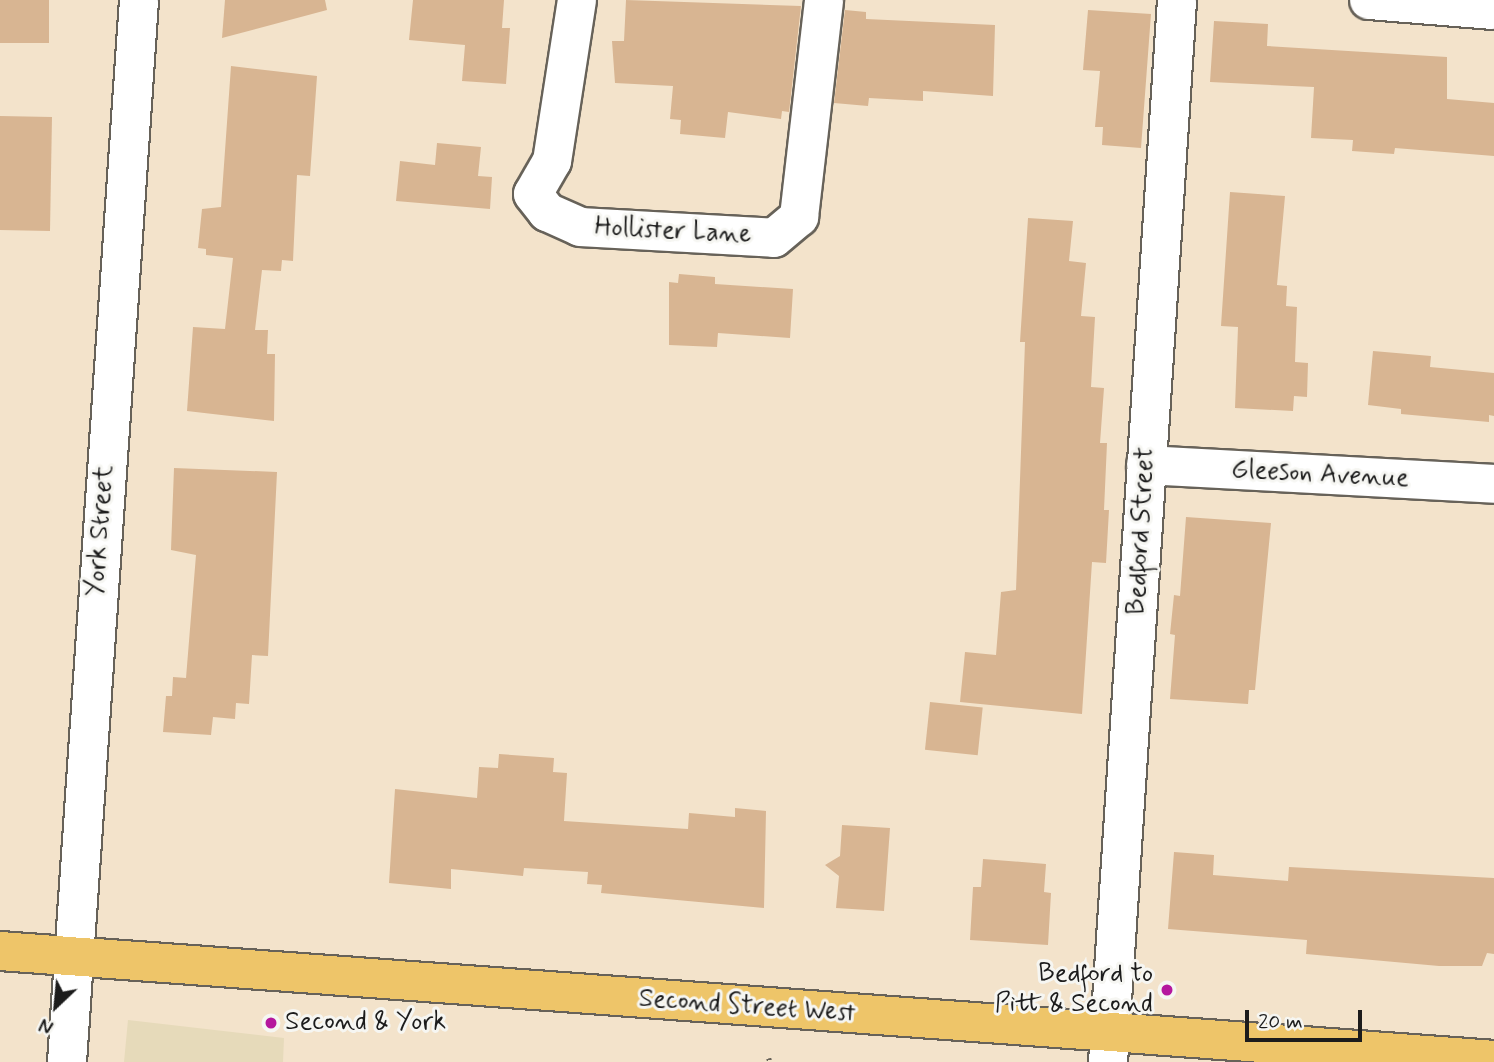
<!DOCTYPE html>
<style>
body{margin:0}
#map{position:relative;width:1494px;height:1062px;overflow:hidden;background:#f3e3cb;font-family:Mynerve,sans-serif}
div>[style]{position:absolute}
.built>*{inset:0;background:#e6daba}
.building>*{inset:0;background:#d8b592;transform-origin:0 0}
.path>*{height:4.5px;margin-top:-2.25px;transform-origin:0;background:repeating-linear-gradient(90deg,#676259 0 2px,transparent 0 7px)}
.roads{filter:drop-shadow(2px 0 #676259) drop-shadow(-2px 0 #676259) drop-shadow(0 2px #676259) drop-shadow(0 -2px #676259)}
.minor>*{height:38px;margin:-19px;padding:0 19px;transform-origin:19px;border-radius:19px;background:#fff}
.major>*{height:38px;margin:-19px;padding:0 19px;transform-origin:19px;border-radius:19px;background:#eec569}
.dots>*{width:19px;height:19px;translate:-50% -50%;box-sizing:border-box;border:4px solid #f6f6f2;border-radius:50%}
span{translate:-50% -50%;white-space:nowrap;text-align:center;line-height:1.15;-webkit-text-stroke:6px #f6f6f2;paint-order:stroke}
.street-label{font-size:26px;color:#1c1c1c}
.poi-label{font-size:26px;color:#1c1c1c}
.right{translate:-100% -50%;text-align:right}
.left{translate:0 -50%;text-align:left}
.north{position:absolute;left:21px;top:971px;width:70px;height:70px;-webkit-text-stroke:5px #f6f6f2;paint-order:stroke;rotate:206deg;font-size:19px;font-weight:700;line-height:28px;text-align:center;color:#1c1c1c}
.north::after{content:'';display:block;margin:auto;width:24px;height:32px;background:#1c1c1c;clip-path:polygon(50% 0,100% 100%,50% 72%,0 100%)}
.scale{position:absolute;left:1245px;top:1010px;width:117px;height:32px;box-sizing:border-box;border:4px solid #1c1c1c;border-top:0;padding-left:9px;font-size:21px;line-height:24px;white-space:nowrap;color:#1c1c1c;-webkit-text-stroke:5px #f6f6f2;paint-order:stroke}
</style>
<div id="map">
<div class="built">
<div style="clip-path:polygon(128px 1020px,284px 1038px,283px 1062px,124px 1062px)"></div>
</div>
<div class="building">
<div style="left:0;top:0;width:49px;height:43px"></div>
<div style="clip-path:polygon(225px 0,325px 0,327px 10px,222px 38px)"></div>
<div style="clip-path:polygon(413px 0,504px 0,502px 28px,510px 28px,506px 84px,462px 81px,465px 45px,409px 40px)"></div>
<div style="clip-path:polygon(626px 0,801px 6px,789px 112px,782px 111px,781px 119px,728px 112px,725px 138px,680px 134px,681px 120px,670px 119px,673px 86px,615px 83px,612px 41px,624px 41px)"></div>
<div style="clip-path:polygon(845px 10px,866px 12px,866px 19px,995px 25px,993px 96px,923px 91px,923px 101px,869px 98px,868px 106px,834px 103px)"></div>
<div style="clip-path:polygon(1088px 10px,1151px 14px,1141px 148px,1102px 145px,1103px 127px,1095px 127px,1100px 71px,1083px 70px)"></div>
<div style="clip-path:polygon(1214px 21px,1268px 24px,1267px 46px,1447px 57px,1447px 99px,1494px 103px,1494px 156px,1395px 148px,1394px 154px,1352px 151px,1353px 140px,1311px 138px,1314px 87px,1210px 82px)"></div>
<div style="clip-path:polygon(231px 66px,317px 76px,310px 176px,297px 175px,293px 261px,282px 260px,281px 271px,262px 270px,255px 330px,268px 330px,267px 354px,275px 354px,274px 421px,187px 411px,193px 327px,225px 329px,233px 258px,206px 255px,206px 249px,198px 248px,202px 209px,221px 207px)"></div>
<div style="left:0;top:116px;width:52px;height:114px;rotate:1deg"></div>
<div style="clip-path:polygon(437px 143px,481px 147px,478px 176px,492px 177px,490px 209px,396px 201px,400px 161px,435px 165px)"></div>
<div style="clip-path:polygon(1230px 192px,1285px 196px,1277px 285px,1287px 286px,1286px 306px,1297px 307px,1295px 362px,1308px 363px,1307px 397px,1294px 396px,1293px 411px,1235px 408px,1238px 327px,1221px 326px)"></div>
<div style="clip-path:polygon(1028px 218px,1073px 221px,1069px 261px,1086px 263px,1081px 316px,1095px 317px,1091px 387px,1104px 388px,1100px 443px,1107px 443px,1104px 510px,1109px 510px,1106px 563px,1092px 562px,1082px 714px,960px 702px,965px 652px,996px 655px,1001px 592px,1016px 590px,1025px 342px,1020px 342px)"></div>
<div style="clip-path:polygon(679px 274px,715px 277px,715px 284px,793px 289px,790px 338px,718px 333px,717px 347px,669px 345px,669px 282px,678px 283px)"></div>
<div style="clip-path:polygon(1373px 351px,1431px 356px,1430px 367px,1494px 373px,1494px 416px,1489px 415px,1489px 422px,1401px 414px,1401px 409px,1368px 405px)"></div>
<div style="clip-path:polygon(174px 468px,277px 472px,268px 656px,252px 655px,249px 704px,236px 703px,235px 719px,213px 717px,211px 735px,163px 732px,166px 696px,172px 696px,173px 677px,186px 678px,196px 555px,171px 550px)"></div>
<div style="clip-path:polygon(1186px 517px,1271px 523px,1255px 690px,1249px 690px,1248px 704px,1170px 699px,1175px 635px,1170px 634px,1174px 595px,1180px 596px)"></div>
<div style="left:930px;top:702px;width:53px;height:48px;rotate:6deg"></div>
<div style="clip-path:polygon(499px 754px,554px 758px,553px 772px,567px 773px,564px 821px,688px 829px,689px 813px,735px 817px,735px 808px,766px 811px,764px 908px,601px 893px,602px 885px,587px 884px,588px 872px,524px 868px,523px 876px,451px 869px,451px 889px,389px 883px,395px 789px,477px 798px,479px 767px,498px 768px)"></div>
<div style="clip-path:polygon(842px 825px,890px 828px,884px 911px,836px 908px,839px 876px,825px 865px,840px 856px)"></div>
<div style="clip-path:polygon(1174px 852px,1214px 855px,1213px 875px,1288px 881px,1289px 867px,1494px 878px,1494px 954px,1487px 953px,1482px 966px,1439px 966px,1306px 954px,1307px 940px,1168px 929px)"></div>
<div style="clip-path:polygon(983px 859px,1046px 864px,1044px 892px,1051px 893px,1048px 945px,970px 940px,973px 887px,981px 887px)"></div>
</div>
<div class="path">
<div style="left:769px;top:1058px;width:4px;rotate:76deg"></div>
</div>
<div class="roads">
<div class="minor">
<div style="left:577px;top:0;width:163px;rotate:98.8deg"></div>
<div style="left:552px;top:161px;width:38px;rotate:120deg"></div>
<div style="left:533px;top:194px;width:23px;rotate:52deg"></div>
<div style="left:547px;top:212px;width:36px;rotate:24deg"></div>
<div style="left:580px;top:227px;width:194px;rotate:3.2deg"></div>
<div style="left:774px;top:238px;width:33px;rotate:-40deg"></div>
<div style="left:799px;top:217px;width:218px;rotate:-83.4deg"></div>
<div style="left:1369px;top:0;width:125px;rotate:4.6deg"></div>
<div style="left:1146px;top:465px;width:349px;rotate:3.1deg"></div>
<div style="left:67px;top:1062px;width:1064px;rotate:-86.12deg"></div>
<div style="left:1108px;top:1062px;width:1064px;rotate:-86.28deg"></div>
</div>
<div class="major">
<div style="left:0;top:951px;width:1498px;rotate:4.17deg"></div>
</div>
</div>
<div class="dots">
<div style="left:1167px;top:990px;background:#b5179e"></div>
<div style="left:271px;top:1023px;background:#b5179e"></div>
</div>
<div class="street-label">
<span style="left:673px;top:232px;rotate:3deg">Hollister Lane</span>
<span style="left:1320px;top:475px;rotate:3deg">Gleeson Avenue</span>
<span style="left:101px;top:531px;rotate:-86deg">York Street</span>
<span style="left:1142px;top:531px;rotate:-87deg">Bedford Street</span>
<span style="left:747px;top:1007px;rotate:4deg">Second Street West</span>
</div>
<div class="poi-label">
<span class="right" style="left:1153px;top:990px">Bedford to<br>Pitt &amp; Second</span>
<span class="left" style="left:285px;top:1023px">Second &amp; York</span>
</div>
<div class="north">N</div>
<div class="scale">20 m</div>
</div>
